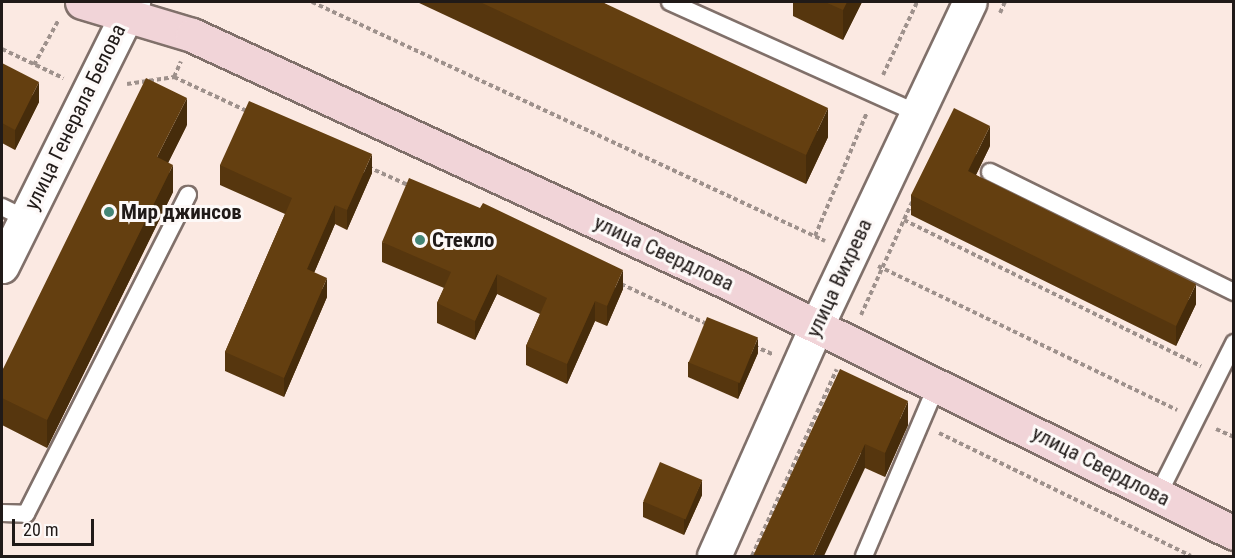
<!DOCTYPE html>
<meta charset="utf-8">
<style>
body{margin:0}
#map{position:relative;width:1235px;height:558px;overflow:hidden;background:#fbe9e2;font-family:"Roboto Condensed",sans-serif}
div>[style]{position:absolute}
.path>*{height:4px;margin-top:-2px;transform-origin:0;background:repeating-linear-gradient(90deg,#9e918c 0 4.5px,transparent 0 7.5px)}
.roads{filter:drop-shadow(2px 0 #80706a) drop-shadow(-2px 0 #80706a) drop-shadow(0 2px #80706a) drop-shadow(0 -2px #80706a)}
.service>*{height:16px;margin:-8px;padding:0 8px;transform-origin:8px;border-radius:8px;background:#fff}
.minor>*{height:33px;margin:-16.5px;padding:0 16.5px;transform-origin:16.5px;border-radius:16.5px;background:#fff}
.tertiary>*{height:33px;margin:-16.5px;padding:0 16.5px;transform-origin:16.5px;border-radius:16.5px;background:#fff}
.secondary>*{height:33px;margin:-16.5px;padding:0 16.5px;transform-origin:16.5px;border-radius:16.5px;background:#f1d4d8}
.wall>*{inset:0;background:#56360e}
.shaded-wall>*{inset:0;background:#462c0b}
.building>*{inset:0;background:#643f10;transform-origin:0 0}
.dots>*{width:16px;height:16px;translate:-50% -50%;box-sizing:border-box;border:3px solid #fdf9f8;border-radius:50%}
span{translate:-50% -50%;white-space:nowrap;text-align:center;line-height:1.15;-webkit-text-stroke:6px #fdf9f8;paint-order:stroke}
.street-label{font-size:21px;color:#201a18}
.poi-label{font-size:21px;color:#201a18;font-weight:700}
.left{translate:0 -50%;text-align:left}
.frame{position:absolute;inset:0;border:3px solid #201a18;pointer-events:none}
.scale{position:absolute;left:12px;top:519px;width:82px;height:27px;box-sizing:border-box;border:3px solid #201a18;border-top:0;padding-left:8px;font-size:18px;line-height:21px;white-space:nowrap;color:#201a18;-webkit-text-stroke:4px #fdf9f8;paint-order:stroke}
</style>
<div id="map">
<div class="path">
<div style="left:312px;top:2px;width:566px;rotate:24.98deg"></div>
<div style="left:1000px;top:13px;width:12px;rotate:-66deg"></div>
<div style="left:2px;top:49px;width:68px;rotate:25.4deg"></div>
<div style="left:34px;top:65px;width:50px;rotate:-61.4deg"></div>
<div style="left:883px;top:75px;width:81px;rotate:-65deg"></div>
<div style="left:174px;top:77px;width:17px;rotate:-66deg"></div>
<div style="left:127px;top:84px;width:48px;rotate:-8.5deg"></div>
<div style="left:174px;top:77px;width:83px;rotate:25deg"></div>
<div style="left:368px;top:167px;width:46px;rotate:24.3deg"></div>
<div style="left:904px;top:220px;width:331px;rotate:26.2deg"></div>
<div style="left:815px;top:236px;width:134px;rotate:-67.2deg"></div>
<div style="left:878px;top:266px;width:332px;rotate:25.7deg"></div>
<div style="left:621px;top:284px;width:97px;rotate:25deg"></div>
<div style="left:861px;top:315px;width:124px;rotate:-65.7deg"></div>
<div style="left:754px;top:346px;width:20px;rotate:24deg"></div>
<div style="left:1216px;top:429px;width:20px;rotate:24deg"></div>
<div style="left:939px;top:433px;width:280px;rotate:26deg"></div>
<div style="left:752px;top:556px;width:205px;rotate:-65.6deg"></div>
</div>
<div class="roads">
<div class="service">
<div style="left:670px;top:2px;width:271px;rotate:24.2deg"></div>
<div style="left:990px;top:172px;width:272px;rotate:26.2deg"></div>
<div style="left:2px;top:207px;width:25px;rotate:26deg"></div>
<div style="left:1158px;top:495px;width:170px;rotate:-63.4deg"></div>
<div style="left:2px;top:513px;width:24px;rotate:2deg"></div>
<div style="left:26px;top:514px;width:358px;rotate:-63.1deg"></div>
<div style="left:864px;top:556px;width:186px;rotate:-66.9deg"></div>
</div>
<div class="minor">
<div style="left:714px;top:556px;width:253px;rotate:-66deg"></div>
<div style="left:817px;top:325px;width:357px;rotate:-64.7deg"></div>
</div>
<div class="tertiary">
<div style="left:2px;top:266px;width:295px;rotate:-63.6deg"></div>
</div>
<div class="secondary">
<div style="left:82px;top:2px;width:115px;rotate:16.7deg"></div>
<div style="left:192px;top:35px;width:585px;rotate:24.77deg"></div>
<div style="left:723px;top:280px;width:570px;rotate:26.34deg"></div>
</div>
</div>
<div class="wall">
<div style="clip-path:polygon(417px 2px,602px 2px,828px 137px,806px 184px)"></div>
<div style="clip-path:polygon(793px 2px,862px 2px,843px 40px,793px 16px)"></div>
<div style="clip-path:polygon(2px 63px,39px 102px,15px 150px,2px 143px)"></div>
<div style="clip-path:polygon(187px 125px,168px 163px,173px 192px,47px 448px,2px 425px,2px 371px)"></div>
<div style="clip-path:polygon(990px 146px,976px 175px,1196px 304px,1176px 346px,911px 215px,911px 195px)"></div>
<div style="clip-path:polygon(220px 165px,372px 173px,347px 230px,335px 224px,314px 273px,327px 297px,284px 397px,225px 371px,225px 352px,285px 214px,220px 185px)"></div>
<div style="clip-path:polygon(382px 242px,623px 289px,607px 326px,595px 321px,567px 384px,526px 365px,526px 346px,540px 314px,497px 294px,475px 340px,437px 323px,437px 303px,444px 288px,382px 262px)"></div>
<div style="clip-path:polygon(758px 353px,738px 399px,688px 377px,688px 362px)"></div>
<div style="clip-path:polygon(840px 369px,908px 425px,885px 477px,865px 468px)"></div>
<div style="clip-path:polygon(702px 495px,684px 535px,643px 517px,643px 502px)"></div>
</div>
<div class="shaded-wall">
<div style="clip-path:polygon(847px 2px,862px 2px,843px 40px,843px 10px)"></div>
<div style="clip-path:polygon(39px 82px,39px 102px,15px 150px,15px 130px)"></div>
<div style="clip-path:polygon(187px 98px,187px 125px,157px 185px,157px 157px)"></div>
<div style="clip-path:polygon(828px 108px,828px 137px,806px 184px,806px 155px)"></div>
<div style="clip-path:polygon(990px 126px,990px 146px,968px 191px,968px 171px)"></div>
<div style="clip-path:polygon(372px 154px,372px 173px,347px 230px,347px 210px)"></div>
<div style="clip-path:polygon(173px 165px,173px 192px,47px 448px,47px 420px)"></div>
<div style="clip-path:polygon(335px 205px,335px 224px,307px 289px,307px 269px)"></div>
<div style="clip-path:polygon(623px 270px,623px 289px,607px 326px,607px 306px)"></div>
<div style="clip-path:polygon(497px 274px,497px 294px,475px 340px,475px 321px)"></div>
<div style="clip-path:polygon(327px 278px,327px 297px,284px 397px,284px 378px)"></div>
<div style="clip-path:polygon(1196px 284px,1196px 304px,1176px 346px,1176px 326px)"></div>
<div style="clip-path:polygon(595px 301px,595px 321px,567px 384px,567px 364px)"></div>
<div style="clip-path:polygon(758px 338px,758px 353px,738px 399px,738px 384px)"></div>
<div style="clip-path:polygon(908px 401px,908px 425px,885px 477px,885px 453px)"></div>
<div style="clip-path:polygon(865px 444px,865px 468px,824px 556px,813px 556px)"></div>
<div style="clip-path:polygon(702px 480px,702px 495px,684px 535px,684px 520px)"></div>
</div>
<div class="building">
<div style="clip-path:polygon(480px 2px,602px 2px,828px 108px,806px 155px)"></div>
<div style="clip-path:polygon(825px 2px,847px 2px,843px 10px)"></div>
<div style="clip-path:polygon(2px 63px,39px 82px,15px 130px,2px 123px)"></div>
<div style="clip-path:polygon(146px 78px,187px 98px,157px 157px,173px 165px,47px 420px,2px 398px,2px 371px)"></div>
<div style="clip-path:polygon(249px 101px,372px 154px,347px 210px,335px 205px,307px 269px,327px 278px,284px 378px,225px 352px,292px 198px,220px 165px)"></div>
<div style="clip-path:polygon(954px 108px,990px 126px,968px 171px,1196px 284px,1176px 326px,911px 195px)"></div>
<div style="clip-path:polygon(409px 178px,480px 208px,483px 203px,623px 270px,607px 306px,595px 301px,567px 364px,526px 346px,547px 298px,497px 274px,475px 321px,437px 303px,451px 272px,382px 242px)"></div>
<div style="left:707px;top:317px;width:55px;height:49px;rotate:22deg"></div>
<div style="clip-path:polygon(840px 369px,908px 401px,885px 453px,865px 444px,813px 556px,753px 556px)"></div>
<div style="left:660px;top:462px;width:46px;height:43px;rotate:23deg"></div>
</div>
<div class="dots">
<div style="left:109px;top:212px;background:#448677"></div>
<div style="left:420px;top:240px;background:#448677"></div>
</div>
<div class="street-label">
<span style="left:75px;top:117px;rotate:-64deg">улица Генерала Белова</span>
<span style="left:664px;top:253px;rotate:25deg">улица Свердлова</span>
<span style="left:839px;top:278px;rotate:-65deg">улица Вихрева</span>
<span style="left:1101px;top:466px;rotate:27deg">улица Свердлова</span>
</div>
<div class="poi-label">
<span class="left" style="left:121px;top:212px">Мир джинсов</span>
<span class="left" style="left:432px;top:240px">Стекло</span>
</div>
<div class="frame"></div>
<div class="scale">20 m</div>
</div>
